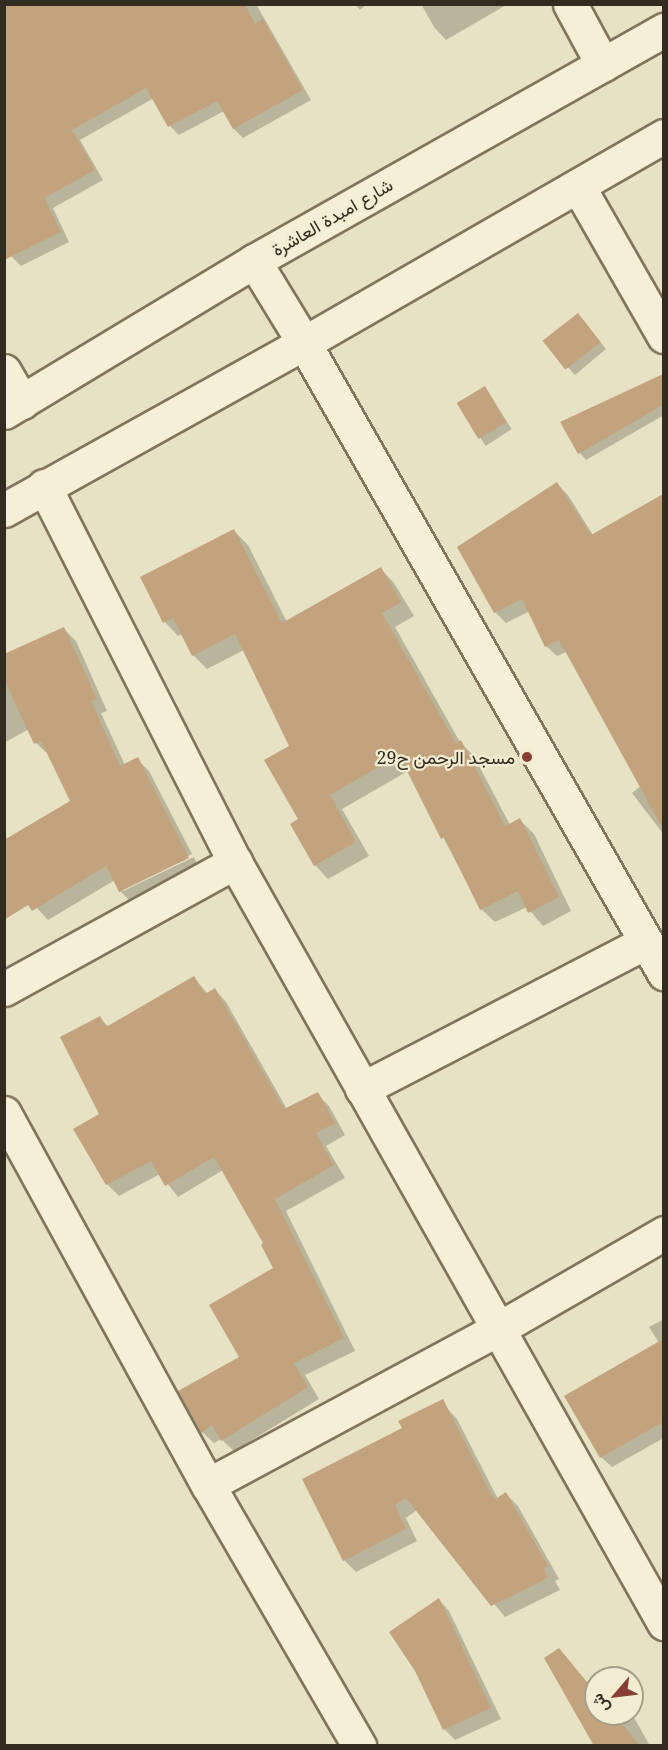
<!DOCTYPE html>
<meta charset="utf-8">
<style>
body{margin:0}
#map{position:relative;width:668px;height:1750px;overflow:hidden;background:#e8e2c4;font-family:"Noto Serif",Vazirmatn,serif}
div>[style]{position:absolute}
.shadow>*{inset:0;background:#0003;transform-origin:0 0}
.building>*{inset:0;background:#c2a37e;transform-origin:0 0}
.roads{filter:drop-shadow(2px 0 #81745c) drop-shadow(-2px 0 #81745c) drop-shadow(0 2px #81745c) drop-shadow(0 -2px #81745c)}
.minor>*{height:33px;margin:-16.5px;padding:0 16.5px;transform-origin:16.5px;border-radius:16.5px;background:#f4efd6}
.secondary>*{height:33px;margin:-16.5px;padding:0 16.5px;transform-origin:16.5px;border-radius:16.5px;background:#f4efd6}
.dots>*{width:16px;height:16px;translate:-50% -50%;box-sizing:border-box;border:3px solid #f1ecd2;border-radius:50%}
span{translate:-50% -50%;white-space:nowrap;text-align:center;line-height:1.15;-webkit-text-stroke:4.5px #f1ecd2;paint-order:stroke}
.street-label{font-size:18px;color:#322b1f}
.poi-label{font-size:18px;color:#322b1f}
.right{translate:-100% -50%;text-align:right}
.frame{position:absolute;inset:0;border:6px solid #322b1f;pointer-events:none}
.north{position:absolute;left:584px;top:1666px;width:60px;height:60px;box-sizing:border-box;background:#f1ecd2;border:2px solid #a59f8a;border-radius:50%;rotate:242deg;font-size:16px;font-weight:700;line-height:24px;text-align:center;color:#322b1f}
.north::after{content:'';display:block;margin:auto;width:21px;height:27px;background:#893e33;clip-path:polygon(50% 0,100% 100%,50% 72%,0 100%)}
</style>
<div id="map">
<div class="shadow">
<div style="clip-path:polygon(256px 4px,311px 100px,243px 138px,234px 129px,224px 111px,179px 135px,170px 126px,154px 98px,80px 140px,103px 180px,53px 208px,69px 242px,21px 266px,11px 256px,4px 8px)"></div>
<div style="clip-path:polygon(355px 4px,367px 4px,360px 10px)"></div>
<div style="clip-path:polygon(421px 4px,508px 4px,446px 40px,434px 27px)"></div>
<div style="clip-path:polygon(584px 322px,606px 349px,575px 375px,546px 343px)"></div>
<div style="clip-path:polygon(664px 376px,664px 415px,586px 460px,580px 453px,562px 423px)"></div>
<div style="left:485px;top:388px;width:49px;height:31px;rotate:57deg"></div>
<div style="clip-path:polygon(557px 484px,568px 495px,593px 535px,664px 495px,664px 835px,632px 793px,641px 786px,568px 651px,557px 656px,546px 646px,530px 611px,506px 623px,495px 612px)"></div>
<div style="clip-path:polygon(234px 531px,248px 545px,287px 622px,381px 569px,394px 583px,414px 616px,395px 627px,460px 742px,474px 756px,510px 825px,520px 820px,534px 834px,571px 911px,543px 926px,527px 907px,495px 922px,481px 909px,408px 771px,342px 809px,369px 856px,328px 879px,315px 865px,300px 820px,291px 747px,244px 650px,207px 669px,193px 655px,182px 634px,178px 636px,165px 622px)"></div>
<div style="clip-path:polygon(64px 629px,76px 641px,107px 711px,101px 713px,125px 765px,137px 759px,149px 771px,192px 854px,123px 888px,123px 891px,194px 857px,200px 870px,132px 903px,120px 891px,115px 880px,48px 920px,37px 908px,72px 802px,49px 755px,36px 743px,29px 729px,4px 743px,4px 656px)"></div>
<div style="clip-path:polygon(194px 978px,208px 994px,215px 990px,226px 1002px,287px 1109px,317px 1094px,329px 1106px,345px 1135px,326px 1146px,345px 1178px,286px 1211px,355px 1351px,305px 1375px,319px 1399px,234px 1451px,221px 1439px,214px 1443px,202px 1432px,241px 1358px,275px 1269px,265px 1244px,223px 1170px,178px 1197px,160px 1174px,119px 1196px,107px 1184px,101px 1114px,100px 1018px,109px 1027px)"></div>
<div style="clip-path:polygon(664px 1319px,664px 1441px,662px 1439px,612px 1467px,601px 1457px,659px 1343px,649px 1327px)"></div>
<div style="clip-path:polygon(445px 1406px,457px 1419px,498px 1499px,506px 1494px,518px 1506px,559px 1579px,555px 1581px,560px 1590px,505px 1617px,417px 1510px,406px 1518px,417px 1541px,356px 1572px,344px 1560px)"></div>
<div style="clip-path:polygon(439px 1600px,449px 1611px,501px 1719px,455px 1740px,445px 1730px,416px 1671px)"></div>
<div style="clip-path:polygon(596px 1694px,596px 1714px,632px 1714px,650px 1746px,595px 1746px)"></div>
</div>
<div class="building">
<div style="clip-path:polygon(4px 4px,245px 4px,255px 24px,263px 19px,303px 90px,233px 129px,217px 101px,168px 127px,146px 88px,72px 130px,95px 170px,44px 198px,61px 232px,4px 260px)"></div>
<div style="left:578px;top:313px;width:37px;height:45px;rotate:52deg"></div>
<div style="clip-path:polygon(663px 374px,663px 405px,578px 454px,560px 422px)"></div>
<div style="left:485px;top:386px;width:42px;height:33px;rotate:59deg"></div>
<div style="clip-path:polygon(557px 482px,591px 535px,663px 494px,663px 829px,559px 640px,545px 647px,522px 599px,494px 613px,457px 547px)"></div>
<div style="clip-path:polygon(234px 529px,282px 623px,381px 567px,401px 602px,382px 613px,456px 743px,461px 740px,505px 826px,520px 818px,559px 897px,528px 913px,518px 891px,480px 910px,444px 837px,441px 839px,399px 755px,330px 795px,356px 842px,314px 866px,290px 824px,298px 819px,264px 760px,289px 746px,235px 634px,192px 656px,173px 618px,163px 623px,140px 577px)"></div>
<div style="clip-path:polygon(64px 627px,97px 699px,91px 701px,120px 766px,138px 757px,189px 858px,119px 892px,106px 866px,32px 911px,28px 905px,4px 920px,4px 840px,70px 801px,41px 741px,34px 744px,4px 679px,4px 654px)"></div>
<div style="clip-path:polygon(194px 976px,205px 994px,215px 988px,284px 1109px,318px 1092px,335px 1123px,316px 1133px,334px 1165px,275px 1199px,344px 1338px,294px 1363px,308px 1387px,221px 1441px,212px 1425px,201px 1433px,178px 1391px,239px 1357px,209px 1305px,273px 1268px,261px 1245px,263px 1243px,214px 1157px,165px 1186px,151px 1161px,106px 1185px,73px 1129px,99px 1114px,60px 1037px,100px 1016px,106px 1027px)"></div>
<div style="clip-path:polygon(663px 1339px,663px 1422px,600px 1458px,564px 1396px)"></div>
<div style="clip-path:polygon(443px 1399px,494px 1500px,506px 1492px,548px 1566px,544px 1568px,548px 1578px,491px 1606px,406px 1498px,395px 1505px,406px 1529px,343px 1561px,302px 1479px,402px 1428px,398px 1421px)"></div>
<div style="clip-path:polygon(439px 1598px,491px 1708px,443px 1730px,415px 1671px,389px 1632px)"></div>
<div style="clip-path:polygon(559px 1648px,596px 1693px,596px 1714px,614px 1714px,640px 1746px,594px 1746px,544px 1658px)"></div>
</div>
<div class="roads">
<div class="minor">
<div style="left:570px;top:4px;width:69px;rotate:61.6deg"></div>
<div style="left:578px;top:186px;width:173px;rotate:60.2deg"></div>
<div style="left:254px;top:261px;width:96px;rotate:58.6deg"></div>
<div style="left:304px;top:343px;width:726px;rotate:60.26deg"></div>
<div style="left:4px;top:371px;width:36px;rotate:60deg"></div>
<div style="left:44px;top:486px;width:422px;rotate:63.1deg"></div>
<div style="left:235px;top:862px;width:874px;rotate:60.59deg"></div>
<div style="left:4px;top:989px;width:264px;rotate:-28.8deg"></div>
<div style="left:362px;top:1089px;width:320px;rotate:-27.4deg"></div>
<div style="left:4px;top:1113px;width:424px;rotate:61.3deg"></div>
<div style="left:208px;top:1485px;width:302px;rotate:59.9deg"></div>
<div style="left:208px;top:1485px;width:329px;rotate:-28.3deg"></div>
<div style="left:498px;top:1329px;width:192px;rotate:-30deg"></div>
</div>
<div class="secondary">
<div style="left:4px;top:412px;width:292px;rotate:-31.1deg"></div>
<div style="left:254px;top:261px;width:471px;rotate:-29.4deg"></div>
<div style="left:4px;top:510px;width:343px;rotate:-29.1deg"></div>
<div style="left:304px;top:343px;width:415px;rotate:-29.9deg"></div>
</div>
</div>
<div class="dots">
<div style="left:527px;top:757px;background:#893e33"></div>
</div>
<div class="street-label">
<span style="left:332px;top:217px;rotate:-30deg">شارع امبدة العاشرة</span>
</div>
<div class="poi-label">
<span class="right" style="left:515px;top:757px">مسجد الرحمن ح29</span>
</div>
<div class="frame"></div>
<div class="north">ش</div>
</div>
